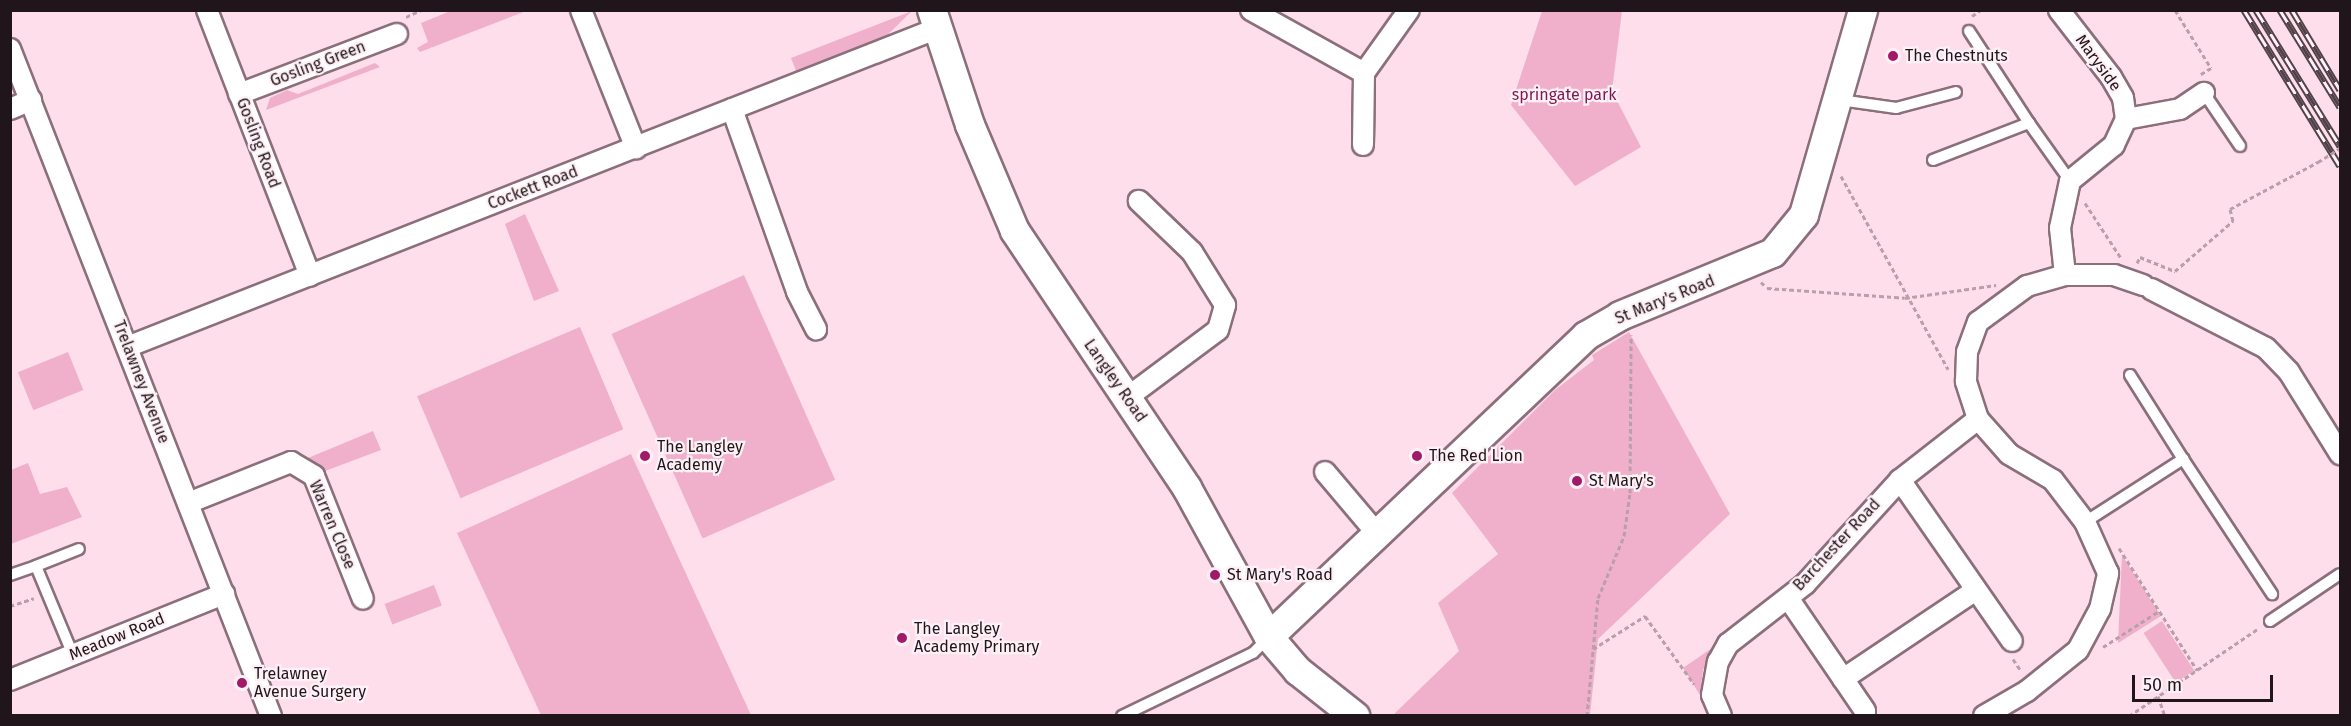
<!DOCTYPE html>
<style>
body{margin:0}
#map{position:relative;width:2351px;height:726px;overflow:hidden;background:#fedeeb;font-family:"Fira Sans",sans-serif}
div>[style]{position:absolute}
.green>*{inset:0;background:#f0b0cc;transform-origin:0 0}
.path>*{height:3px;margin-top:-1.5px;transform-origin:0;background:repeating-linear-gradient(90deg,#b89fa9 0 4.5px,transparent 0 7.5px)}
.roads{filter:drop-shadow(2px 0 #8b6f7b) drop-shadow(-2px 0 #8b6f7b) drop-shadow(0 2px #8b6f7b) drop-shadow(0 -2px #8b6f7b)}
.lane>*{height:10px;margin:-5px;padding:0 5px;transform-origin:5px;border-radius:5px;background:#fff}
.street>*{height:20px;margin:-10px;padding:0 10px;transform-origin:10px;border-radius:10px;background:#fff}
.secondary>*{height:28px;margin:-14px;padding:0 14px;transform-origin:14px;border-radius:14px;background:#fff}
.rail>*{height:7px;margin-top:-3.5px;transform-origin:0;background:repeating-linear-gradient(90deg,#fef1f6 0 14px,#514248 0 28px);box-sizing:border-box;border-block:2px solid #514248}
.path-bridge>*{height:3px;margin-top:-1.5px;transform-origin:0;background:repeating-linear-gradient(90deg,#b89fa9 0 4.5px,transparent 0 7.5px)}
.dots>*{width:16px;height:16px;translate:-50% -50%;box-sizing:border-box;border:3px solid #fef1f6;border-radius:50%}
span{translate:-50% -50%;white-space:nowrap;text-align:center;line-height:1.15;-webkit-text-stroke:4.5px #fef1f6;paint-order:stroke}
.poi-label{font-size:16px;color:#20151a}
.left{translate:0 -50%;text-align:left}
.street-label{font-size:16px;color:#20151a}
.park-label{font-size:16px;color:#7d1751}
.frame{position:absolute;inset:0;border:12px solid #20151a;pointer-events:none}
.scale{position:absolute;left:2132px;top:675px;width:141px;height:27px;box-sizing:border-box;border:3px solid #20151a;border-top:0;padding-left:8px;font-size:18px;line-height:21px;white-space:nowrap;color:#20151a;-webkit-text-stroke:4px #fef1f6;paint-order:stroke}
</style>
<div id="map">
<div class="green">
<div style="clip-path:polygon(453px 10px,526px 10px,526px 11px,420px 52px,417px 48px,428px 42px,421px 23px)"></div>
<div style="clip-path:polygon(912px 11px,881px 41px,798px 76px,791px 58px)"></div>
<div style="clip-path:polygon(1542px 11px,1622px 11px,1612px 91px,1641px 147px,1575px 186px,1511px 105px)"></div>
<div style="clip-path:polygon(375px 63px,380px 67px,266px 110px,270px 98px,287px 90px,298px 94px)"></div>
<div style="clip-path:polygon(525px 214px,559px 291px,534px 301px,505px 224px)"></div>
<div style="left:744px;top:275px;width:224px;height:145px;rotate:66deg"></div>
<div style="left:580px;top:327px;width:111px;height:177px;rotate:67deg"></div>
<div style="clip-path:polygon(1629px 332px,1730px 514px,1598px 639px,1590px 715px,1393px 715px,1459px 651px,1438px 603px,1498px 554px,1452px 493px,1555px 390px,1594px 360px,1592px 355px)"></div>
<div style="left:68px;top:352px;width:41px;height:54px;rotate:68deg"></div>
<div style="clip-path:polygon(373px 431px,381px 450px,325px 471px,308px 458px)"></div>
<div style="clip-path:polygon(631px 454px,751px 715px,541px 715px,457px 533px)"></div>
<div style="clip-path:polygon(28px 463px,40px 494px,67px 487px,82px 517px,11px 544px,11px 470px)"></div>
<div style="clip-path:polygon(2122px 555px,2161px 616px,2118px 643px)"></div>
<div style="left:434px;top:585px;width:22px;height:53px;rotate:69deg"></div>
<div style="left:2162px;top:621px;width:59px;height:22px;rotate:57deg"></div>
<div style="clip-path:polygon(1712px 648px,1703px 670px,1700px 695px,1683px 668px)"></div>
</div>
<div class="path">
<div style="left:2175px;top:10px;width:68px;rotate:58.2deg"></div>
<div style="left:2211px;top:68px;width:12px;rotate:149deg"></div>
<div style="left:1972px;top:16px;width:11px;rotate:-34deg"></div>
<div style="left:406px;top:17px;width:17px;rotate:-25deg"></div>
<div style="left:1841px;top:176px;width:221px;rotate:61deg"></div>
<div style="left:2085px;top:203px;width:66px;rotate:56.8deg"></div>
<div style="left:2137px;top:263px;width:7px;rotate:-63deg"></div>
<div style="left:2140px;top:257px;width:38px;rotate:22deg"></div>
<div style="left:2175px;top:271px;width:77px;rotate:-40.8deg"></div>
<div style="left:2233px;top:221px;width:12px;rotate:-104deg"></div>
<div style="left:2230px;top:209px;width:100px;rotate:-28.1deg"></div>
<div style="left:1761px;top:282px;width:8px;rotate:45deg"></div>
<div style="left:1767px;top:288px;width:138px;rotate:4.1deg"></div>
<div style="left:1905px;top:298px;width:92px;rotate:-8.1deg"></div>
<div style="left:2119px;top:548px;width:145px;rotate:57.4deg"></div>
<div style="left:10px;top:606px;width:25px;rotate:-18deg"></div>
<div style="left:2103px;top:647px;width:67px;rotate:-32.7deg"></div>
<div style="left:1593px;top:649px;width:62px;rotate:-32.4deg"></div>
<div style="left:1645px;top:616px;width:84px;rotate:54.2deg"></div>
<div style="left:2013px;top:659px;width:14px;rotate:56deg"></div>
<div style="left:2158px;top:696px;width:21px;rotate:71deg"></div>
<div style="left:1587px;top:716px;width:119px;rotate:-84.7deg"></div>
<div style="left:1598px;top:598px;width:67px;rotate:-67.2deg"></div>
<div style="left:1624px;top:536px;width:43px;rotate:-82.1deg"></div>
<div style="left:1630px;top:493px;width:158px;rotate:-89.6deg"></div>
<div style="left:2129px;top:716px;width:157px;rotate:-34.1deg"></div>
</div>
<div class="roads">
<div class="lane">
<div style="left:1969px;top:31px;width:110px;rotate:56.9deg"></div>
<div style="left:2204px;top:93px;width:64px;rotate:55.8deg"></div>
<div style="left:1840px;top:100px;width:57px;rotate:8.1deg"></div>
<div style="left:1896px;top:108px;width:62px;rotate:-14.9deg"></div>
<div style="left:1933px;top:160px;width:103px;rotate:-21.1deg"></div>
<div style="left:2029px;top:123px;width:71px;rotate:54.7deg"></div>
<div style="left:2130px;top:375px;width:99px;rotate:57.8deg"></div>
<div style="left:2085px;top:522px;width:117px;rotate:-32.7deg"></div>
<div style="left:2183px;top:459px;width:162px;rotate:56.6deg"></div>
<div style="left:10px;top:575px;width:28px;rotate:-19deg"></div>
<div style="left:2270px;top:621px;width:84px;rotate:-33.9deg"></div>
<div style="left:73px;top:655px;width:96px;rotate:-112.6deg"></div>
<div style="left:36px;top:566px;width:46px;rotate:-21.6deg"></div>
<div style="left:1122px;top:716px;width:145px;rotate:-25.7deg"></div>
<div style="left:1253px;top:653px;width:23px;rotate:-45deg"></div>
</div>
<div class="street">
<div style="left:207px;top:10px;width:285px;rotate:68.8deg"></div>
<div style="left:581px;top:10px;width:149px;rotate:68.3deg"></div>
<div style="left:1251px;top:10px;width:129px;rotate:29.1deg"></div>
<div style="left:1364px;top:73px;width:77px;rotate:-54.5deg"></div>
<div style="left:2059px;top:10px;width:85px;rotate:52.2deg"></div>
<div style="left:2111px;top:77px;width:24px;rotate:60deg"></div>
<div style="left:2123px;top:98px;width:21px;rotate:82deg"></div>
<div style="left:2126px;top:119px;width:29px;rotate:115deg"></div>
<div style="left:2114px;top:145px;width:57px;rotate:140.7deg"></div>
<div style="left:2070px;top:181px;width:48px;rotate:102deg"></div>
<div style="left:2060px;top:228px;width:47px;rotate:83.9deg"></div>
<div style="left:10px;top:49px;width:716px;rotate:68.63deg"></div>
<div style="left:239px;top:94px;width:169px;rotate:-20.8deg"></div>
<div style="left:10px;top:109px;width:23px;rotate:-23deg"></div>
<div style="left:732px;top:109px;width:194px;rotate:70.4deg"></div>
<div style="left:797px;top:292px;width:42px;rotate:62.8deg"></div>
<div style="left:2126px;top:119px;width:55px;rotate:-10.5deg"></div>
<div style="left:2180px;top:109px;width:29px;rotate:-34deg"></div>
<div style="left:1363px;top:145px;width:72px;rotate:-89.2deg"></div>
<div style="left:2151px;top:289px;width:129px;rotate:27.2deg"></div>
<div style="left:2266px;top:348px;width:33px;rotate:46deg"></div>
<div style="left:2289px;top:372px;width:97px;rotate:58.1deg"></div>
<div style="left:127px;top:347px;width:871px;rotate:-21.47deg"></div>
<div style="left:1128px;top:397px;width:112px;rotate:-36.7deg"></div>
<div style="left:1218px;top:330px;width:26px;rotate:-74deg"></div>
<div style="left:1225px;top:305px;width:62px;rotate:-121.9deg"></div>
<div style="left:1192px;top:252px;width:74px;rotate:-136.1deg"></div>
<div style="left:1325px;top:472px;width:85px;rotate:49.8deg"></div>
<div style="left:1900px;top:480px;width:196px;rotate:55.2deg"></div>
<div style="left:188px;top:503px;width:111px;rotate:-21.7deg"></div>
<div style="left:291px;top:462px;width:27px;rotate:31deg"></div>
<div style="left:314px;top:476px;width:132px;rotate:68.3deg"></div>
<div style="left:1788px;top:598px;width:137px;rotate:55.7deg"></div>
<div style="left:1843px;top:679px;width:160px;rotate:-33.8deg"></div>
<div style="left:10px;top:680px;width:231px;rotate:-21.9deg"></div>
<div style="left:1721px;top:716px;width:23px;rotate:-113deg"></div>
<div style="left:1712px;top:695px;width:34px;rotate:-80deg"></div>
<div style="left:1718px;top:662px;width:21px;rotate:-61deg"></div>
<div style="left:1728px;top:644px;width:98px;rotate:-37.9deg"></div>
<div style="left:1805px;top:584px;width:141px;rotate:-47.6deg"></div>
<div style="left:1900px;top:480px;width:99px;rotate:-38deg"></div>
<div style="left:1984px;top:716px;width:50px;rotate:-30.2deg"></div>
<div style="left:2027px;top:691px;width:65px;rotate:-38.8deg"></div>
<div style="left:2078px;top:650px;width:47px;rotate:-61.8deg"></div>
<div style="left:2100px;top:609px;width:37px;rotate:-77deg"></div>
<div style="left:2108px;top:573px;width:56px;rotate:-114.3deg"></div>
<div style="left:2085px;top:522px;width:53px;rotate:-127.3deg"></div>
<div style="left:2053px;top:480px;width:51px;rotate:-149.4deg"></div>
<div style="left:2009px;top:454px;width:47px;rotate:-131.5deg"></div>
<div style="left:1978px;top:419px;width:40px;rotate:-108deg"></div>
<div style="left:1966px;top:381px;width:29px;rotate:-88deg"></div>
<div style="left:1967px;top:352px;width:32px;rotate:-70deg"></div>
<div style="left:1978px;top:322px;width:61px;rotate:-36.3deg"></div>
<div style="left:2027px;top:286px;width:40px;rotate:-16deg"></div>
<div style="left:2065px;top:275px;width:49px"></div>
<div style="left:2114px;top:275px;width:31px;rotate:19deg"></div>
</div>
<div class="secondary">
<div style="left:932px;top:10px;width:121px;rotate:71.7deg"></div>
<div style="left:970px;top:125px;width:115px;rotate:67deg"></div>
<div style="left:1015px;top:231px;width:309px;rotate:56.2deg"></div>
<div style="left:1187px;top:488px;width:170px;rotate:61.2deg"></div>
<div style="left:1269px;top:637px;width:45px;rotate:49.5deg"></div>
<div style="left:1298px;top:671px;width:73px;rotate:38.3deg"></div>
<div style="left:1269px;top:637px;width:437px;rotate:-43.5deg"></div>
<div style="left:1586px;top:336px;width:39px;rotate:-30deg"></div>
<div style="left:1620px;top:316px;width:165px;rotate:-22.4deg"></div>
<div style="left:1773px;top:253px;width:49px;rotate:-50.8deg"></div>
<div style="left:1804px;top:215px;width:213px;rotate:-73.9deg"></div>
</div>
</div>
<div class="rail">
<div style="left:2244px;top:10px;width:183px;rotate:58.4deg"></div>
<div style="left:2256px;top:10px;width:160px;rotate:58.3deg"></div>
<div style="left:2280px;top:10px;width:114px;rotate:58.3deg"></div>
<div style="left:2292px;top:10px;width:93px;rotate:59deg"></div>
</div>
<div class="path-bridge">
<div style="left:2318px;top:162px;width:26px;rotate:-32deg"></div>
</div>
<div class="dots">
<div style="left:1893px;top:56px;background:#a01a68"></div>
<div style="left:645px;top:456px;background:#a01a68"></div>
<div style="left:1417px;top:456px;background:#a01a68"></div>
<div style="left:1577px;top:481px;background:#a01a68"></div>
<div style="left:1215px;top:575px;background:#a01a68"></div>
<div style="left:902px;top:638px;background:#a01a68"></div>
<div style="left:242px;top:683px;background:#a01a68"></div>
</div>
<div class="poi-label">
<span class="left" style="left:1905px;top:56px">The Chestnuts</span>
<span class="left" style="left:657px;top:456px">The Langley<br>Academy</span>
<span class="left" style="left:1429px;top:456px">The Red Lion</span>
<span class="left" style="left:1589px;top:481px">St Mary's</span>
<span class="left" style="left:1227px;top:575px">St Mary's Road</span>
<span class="left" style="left:914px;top:638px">The Langley<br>Academy Primary</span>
<span class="left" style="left:254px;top:683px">Trelawney<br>Avenue Surgery</span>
</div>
<div class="street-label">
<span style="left:2098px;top:63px;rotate:54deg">Maryside</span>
<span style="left:318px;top:64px;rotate:-21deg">Gosling Green</span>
<span style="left:258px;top:143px;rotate:69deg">Gosling Road</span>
<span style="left:533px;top:188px;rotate:-21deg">Cockett Road</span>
<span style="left:1665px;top:300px;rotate:-22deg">St Mary's Road</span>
<span style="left:1115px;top:381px;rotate:55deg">Langley Road</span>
<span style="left:141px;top:382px;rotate:69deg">Trelawney Avenue</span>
<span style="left:332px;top:525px;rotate:67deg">Warren Close</span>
<span style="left:1837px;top:545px;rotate:-47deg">Barchester Road</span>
<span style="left:117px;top:637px;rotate:-22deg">Meadow Road</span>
</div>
<div class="park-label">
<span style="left:1564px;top:95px">springate park</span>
</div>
<div class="frame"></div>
<div class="scale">50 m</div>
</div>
